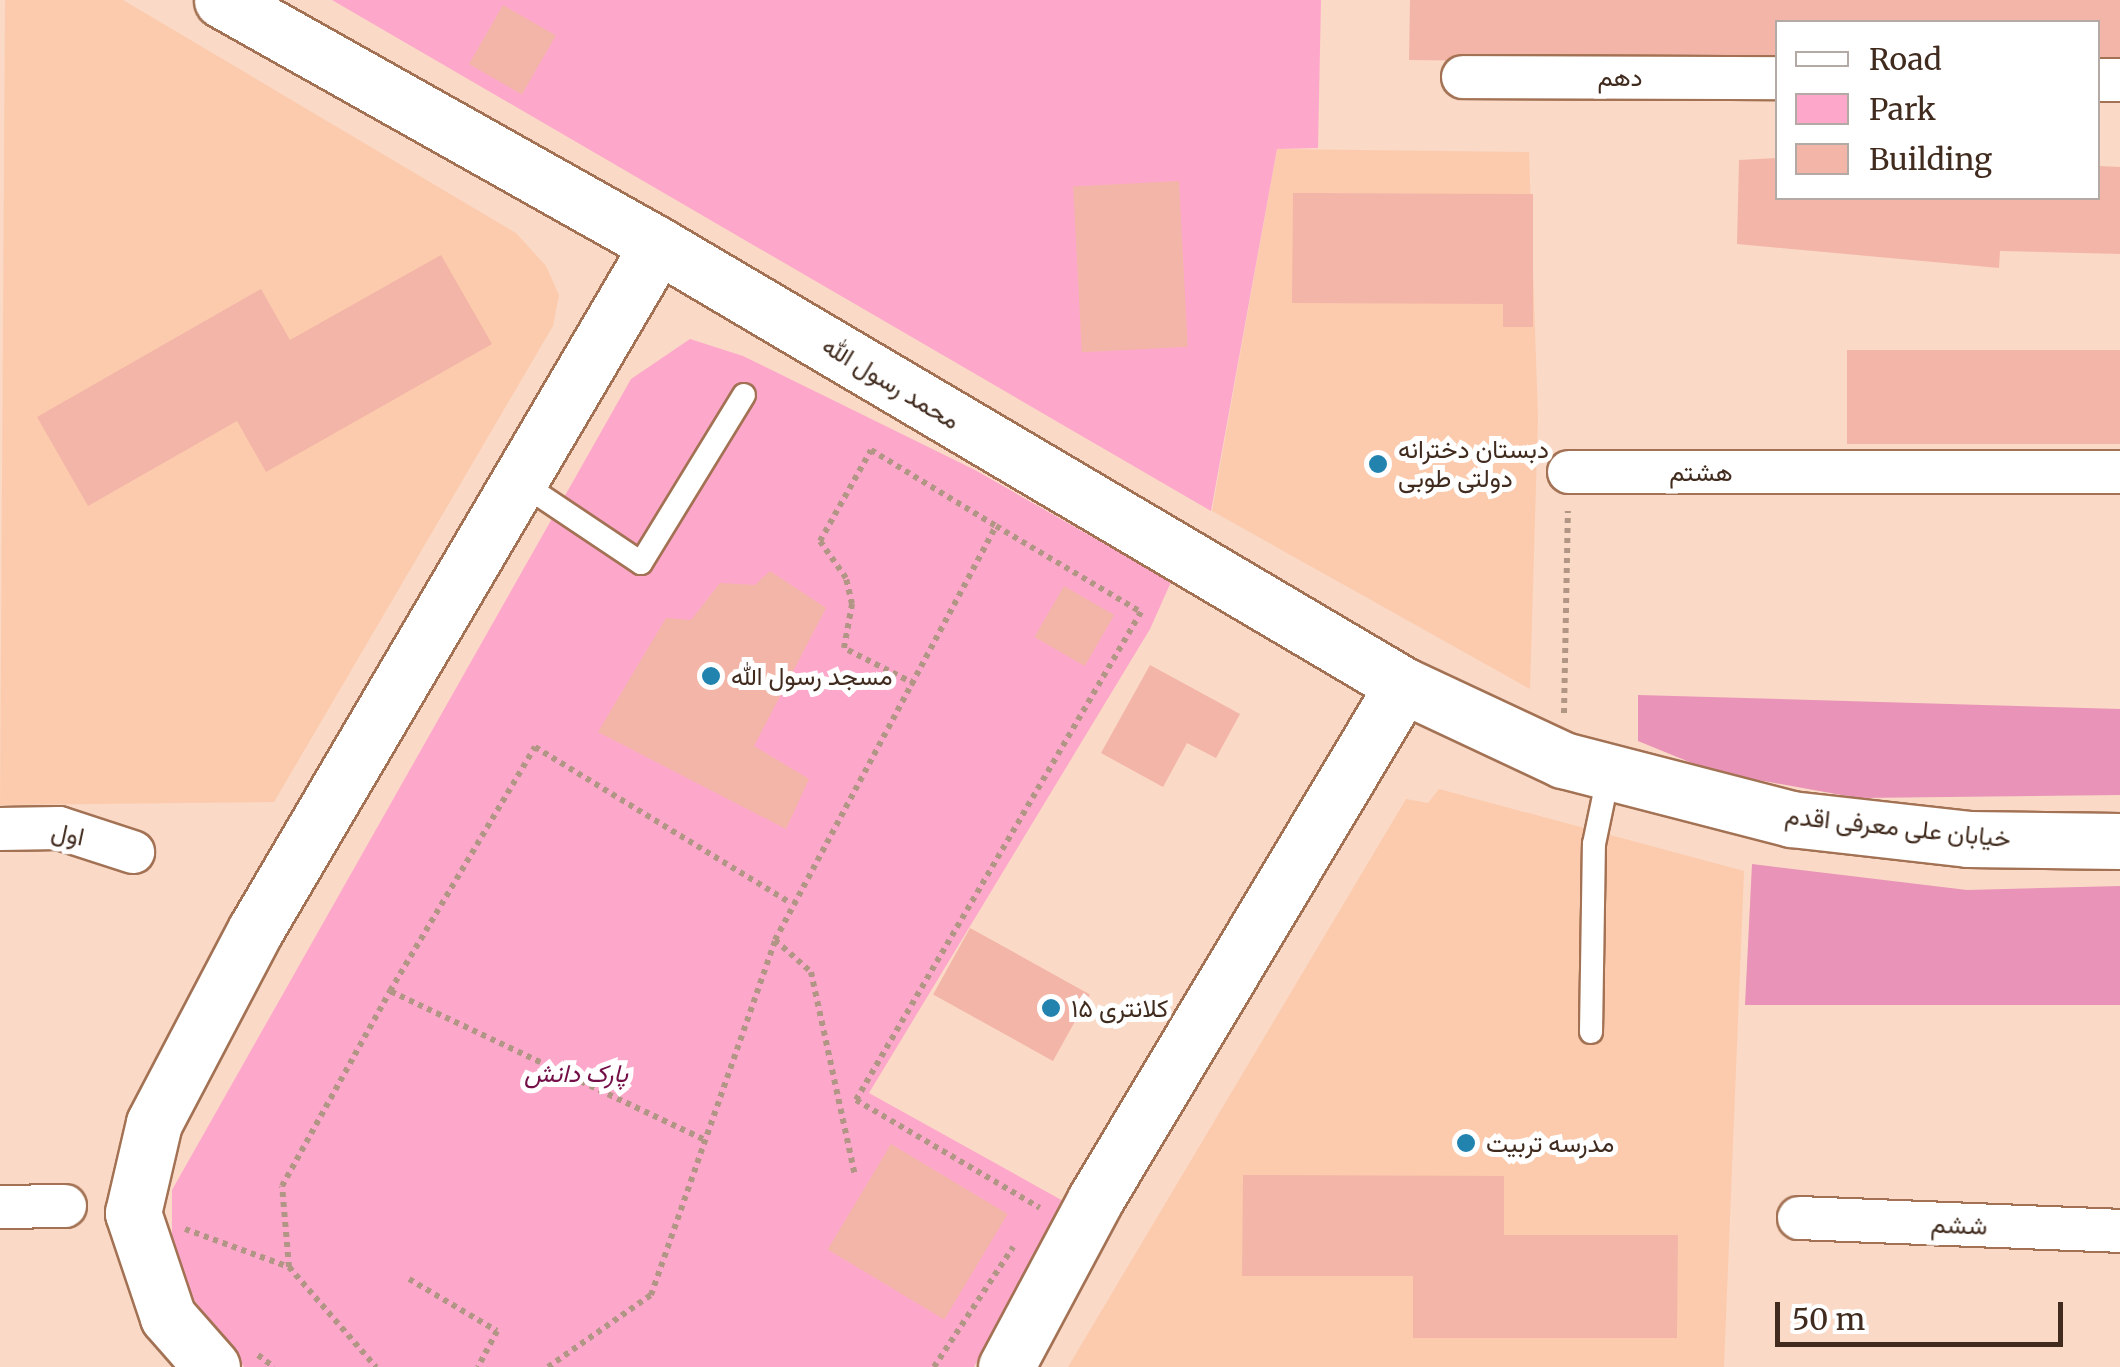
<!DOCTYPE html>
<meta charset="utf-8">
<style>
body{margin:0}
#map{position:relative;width:2120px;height:1367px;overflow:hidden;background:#fad9c6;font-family:Merriweather,Vazirmatn,serif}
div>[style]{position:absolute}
.built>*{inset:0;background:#fccbad}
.green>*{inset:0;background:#fda8cb}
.forest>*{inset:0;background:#e893b7}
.building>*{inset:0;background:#f3b5a7;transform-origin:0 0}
.path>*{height:6px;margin-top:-3px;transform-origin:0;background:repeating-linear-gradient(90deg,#b29685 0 5px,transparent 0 10px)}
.roads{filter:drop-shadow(2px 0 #a37254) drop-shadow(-2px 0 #a37254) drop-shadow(0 2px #a37254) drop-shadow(0 -2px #a37254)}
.lane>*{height:22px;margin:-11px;padding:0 11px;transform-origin:11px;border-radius:11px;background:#fff}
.street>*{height:42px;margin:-21px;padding:0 21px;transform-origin:21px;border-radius:21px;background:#fff}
.secondary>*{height:55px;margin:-27.5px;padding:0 27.5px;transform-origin:27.5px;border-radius:27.5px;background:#fff}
.dots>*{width:28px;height:28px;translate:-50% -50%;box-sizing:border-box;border:5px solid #fff;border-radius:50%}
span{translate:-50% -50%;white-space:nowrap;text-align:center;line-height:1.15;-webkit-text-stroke:10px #fff;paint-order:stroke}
.street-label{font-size:25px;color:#402b1e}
.poi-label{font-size:25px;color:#402b1e}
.left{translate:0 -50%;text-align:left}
.park-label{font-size:25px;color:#730e47;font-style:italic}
.legend{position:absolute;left:1775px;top:20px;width:325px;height:180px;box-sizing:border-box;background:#fff;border:2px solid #b3aaa5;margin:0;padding:12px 18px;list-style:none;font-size:30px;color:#402b1e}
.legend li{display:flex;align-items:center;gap:20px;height:50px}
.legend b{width:50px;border:2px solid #b3aaa5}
.scale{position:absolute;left:1775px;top:1302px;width:288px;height:45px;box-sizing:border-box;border:5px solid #402b1e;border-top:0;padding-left:12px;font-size:30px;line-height:35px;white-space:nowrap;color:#402b1e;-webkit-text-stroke:8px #fff;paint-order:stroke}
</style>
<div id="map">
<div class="built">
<div style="clip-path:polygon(5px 0,123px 0,516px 233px,546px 266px,559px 295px,553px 326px,274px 802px,0 805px)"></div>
<div style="clip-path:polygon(1277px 149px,1529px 152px,1538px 417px,1530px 689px,1212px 511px)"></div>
<div style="clip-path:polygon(1439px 789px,1744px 871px,1724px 1367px,1068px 1367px,1406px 799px,1428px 803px)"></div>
</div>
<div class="green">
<div style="clip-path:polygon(332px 0,1321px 0,1318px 148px,1277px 149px,1211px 511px)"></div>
<div style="clip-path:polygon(690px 339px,743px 356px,975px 470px,1171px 582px,1150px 629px,869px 1093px,1065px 1202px,974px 1367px,244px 1367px,172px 1270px,172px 1190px,631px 379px)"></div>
</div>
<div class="forest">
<div style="clip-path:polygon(1638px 695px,2120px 709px,2120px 795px,1858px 798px,1714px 772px,1638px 741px)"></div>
<div style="clip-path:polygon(1752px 864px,1967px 890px,2120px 886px,2120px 1005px,1745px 1005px)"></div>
</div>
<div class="building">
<div style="clip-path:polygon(1410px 0,2120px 0,2120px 68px,2098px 67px,2098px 22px,1778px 22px,1778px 65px,1409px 60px)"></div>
<div style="left:503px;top:5px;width:61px;height:68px;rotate:30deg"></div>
<div style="clip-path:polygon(1778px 158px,1778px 198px,2098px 198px,2098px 166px,2120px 167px,2120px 254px,2000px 251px,1999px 268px,1737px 244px,1739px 160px)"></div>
<div style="left:1179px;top:181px;width:166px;height:106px;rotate:87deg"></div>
<div style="clip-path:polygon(1293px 193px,1533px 194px,1533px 327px,1503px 327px,1503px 304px,1292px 303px)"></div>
<div style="clip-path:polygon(441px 255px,492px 344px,266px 472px,237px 421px,88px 506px,37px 417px,261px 289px,290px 340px)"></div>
<div style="left:1847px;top:350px;width:273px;height:94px"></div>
<div style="clip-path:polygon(770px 571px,826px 608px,754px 746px,809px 779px,786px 829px,598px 732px,666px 618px,691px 620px,720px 583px,755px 585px)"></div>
<div style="left:1064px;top:586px;width:58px;height:59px;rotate:30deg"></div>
<div style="clip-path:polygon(1150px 665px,1240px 714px,1216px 758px,1187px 743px,1163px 787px,1101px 753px)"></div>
<div style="left:970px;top:928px;width:137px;height:76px;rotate:29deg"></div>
<div style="left:891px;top:1144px;width:136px;height:123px;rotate:31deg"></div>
<div style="clip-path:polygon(1243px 1175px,1504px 1176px,1504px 1235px,1678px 1235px,1677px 1338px,1413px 1338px,1413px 1276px,1242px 1276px)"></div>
</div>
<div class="path">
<div style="left:915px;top:684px;width:80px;rotate:-153.1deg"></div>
<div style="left:844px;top:648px;width:45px;rotate:-79.7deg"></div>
<div style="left:852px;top:604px;width:27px;rotate:-103deg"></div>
<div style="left:846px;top:578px;width:45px;rotate:-125.1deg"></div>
<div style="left:820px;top:541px;width:104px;rotate:-60.7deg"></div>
<div style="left:871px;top:450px;width:146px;rotate:31.3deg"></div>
<div style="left:1564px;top:713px;width:202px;rotate:-88.9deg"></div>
<div style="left:775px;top:940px;width:469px;rotate:-61.9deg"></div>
<div style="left:996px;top:526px;width:169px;rotate:30.7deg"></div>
<div style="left:1141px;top:612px;width:565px;rotate:120.29deg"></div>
<div style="left:856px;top:1100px;width:213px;rotate:30.4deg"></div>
<div style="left:703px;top:1139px;width:346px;rotate:-154.7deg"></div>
<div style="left:390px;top:991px;width:284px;rotate:-59.3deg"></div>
<div style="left:535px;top:747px;width:300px;rotate:31.4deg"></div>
<div style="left:185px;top:1229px;width:111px;rotate:20.1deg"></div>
<div style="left:289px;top:1267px;width:133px;rotate:49deg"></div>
<div style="left:289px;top:1267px;width:81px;rotate:-94.9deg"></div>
<div style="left:282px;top:1186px;width:223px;rotate:-61deg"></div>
<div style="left:409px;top:1279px;width:102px;rotate:30.6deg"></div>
<div style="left:497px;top:1331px;width:41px;rotate:117.8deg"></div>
<div style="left:258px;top:1355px;width:20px;rotate:37deg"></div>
<div style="left:548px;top:1367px;width:126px;rotate:-35deg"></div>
<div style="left:651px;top:1295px;width:376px;rotate:-70.7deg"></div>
<div style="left:775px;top:940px;width:48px;rotate:41.6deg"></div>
<div style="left:811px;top:972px;width:209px;rotate:77.8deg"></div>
<div style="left:934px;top:1367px;width:144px;rotate:-56.6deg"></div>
</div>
<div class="roads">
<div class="lane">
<div style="left:523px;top:484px;width:142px;rotate:33.8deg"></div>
<div style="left:641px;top:563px;width:197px;rotate:-58.5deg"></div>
<div style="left:1591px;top:1032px;width:188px;rotate:-89.1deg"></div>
<div style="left:1594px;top:844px;width:74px;rotate:-78.2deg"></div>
</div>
<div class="street">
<div style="left:1463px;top:77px;width:315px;rotate:0.2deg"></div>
<div style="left:2098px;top:80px;width:22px"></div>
<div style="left:1569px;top:472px;width:551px"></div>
<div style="left:0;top:829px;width:59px;rotate:-1deg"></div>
<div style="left:59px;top:828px;width:78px;rotate:18deg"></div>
<div style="left:0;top:1207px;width:65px;rotate:-0.9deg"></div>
<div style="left:1799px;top:1218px;width:321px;rotate:2.3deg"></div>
</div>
<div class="secondary">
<div style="left:222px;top:0;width:500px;rotate:29.33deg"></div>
<div style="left:658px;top:245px;width:865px;rotate:30.57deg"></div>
<div style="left:1403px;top:685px;width:177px;rotate:25.1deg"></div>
<div style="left:1563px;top:760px;width:236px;rotate:14.5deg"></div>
<div style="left:1791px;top:819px;width:178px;rotate:6.4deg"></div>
<div style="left:1968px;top:839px;width:152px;rotate:0.8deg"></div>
<div style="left:212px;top:1367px;width:67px;rotate:-131.3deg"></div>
<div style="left:168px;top:1317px;width:110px;rotate:-108.6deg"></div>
<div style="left:133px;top:1213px;width:92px;rotate:-76.9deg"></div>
<div style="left:154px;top:1123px;width:219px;rotate:-62.3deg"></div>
<div style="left:256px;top:929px;width:793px;rotate:-59.56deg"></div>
<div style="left:1006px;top:1367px;width:189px;rotate:-61.9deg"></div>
<div style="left:1095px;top:1200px;width:600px;rotate:-59.12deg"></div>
</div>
</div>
<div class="dots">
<div style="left:1378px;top:464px;background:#2183ae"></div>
<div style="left:711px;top:676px;background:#2183ae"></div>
<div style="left:1051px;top:1008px;background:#2183ae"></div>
<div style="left:1466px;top:1143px;background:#2183ae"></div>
</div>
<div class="street-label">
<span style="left:1620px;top:77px">دهم</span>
<span style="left:891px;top:383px;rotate:31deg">محمد رسول الله</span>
<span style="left:1701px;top:472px">هشتم</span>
<span style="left:1898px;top:827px;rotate:6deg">خیابان علی معرفی اقدم</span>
<span style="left:68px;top:834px;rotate:12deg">اول</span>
<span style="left:1959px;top:1225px;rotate:2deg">ششم</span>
</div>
<div class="poi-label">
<span class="left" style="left:1398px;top:464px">دبستان دخترانه<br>دولتی طوبی</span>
<span class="left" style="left:731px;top:676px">مسجد رسول الله</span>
<span class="left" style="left:1071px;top:1008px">کلانتری ۱۵</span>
<span class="left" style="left:1486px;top:1143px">مدرسه تربیت</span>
</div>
<div class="park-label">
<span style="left:576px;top:1073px">پارک دانش</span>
</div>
<ul class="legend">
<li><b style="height:12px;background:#fff"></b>Road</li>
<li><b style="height:28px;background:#fda8cb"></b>Park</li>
<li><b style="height:28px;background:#f3b5a7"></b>Building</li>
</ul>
<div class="scale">50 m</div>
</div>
